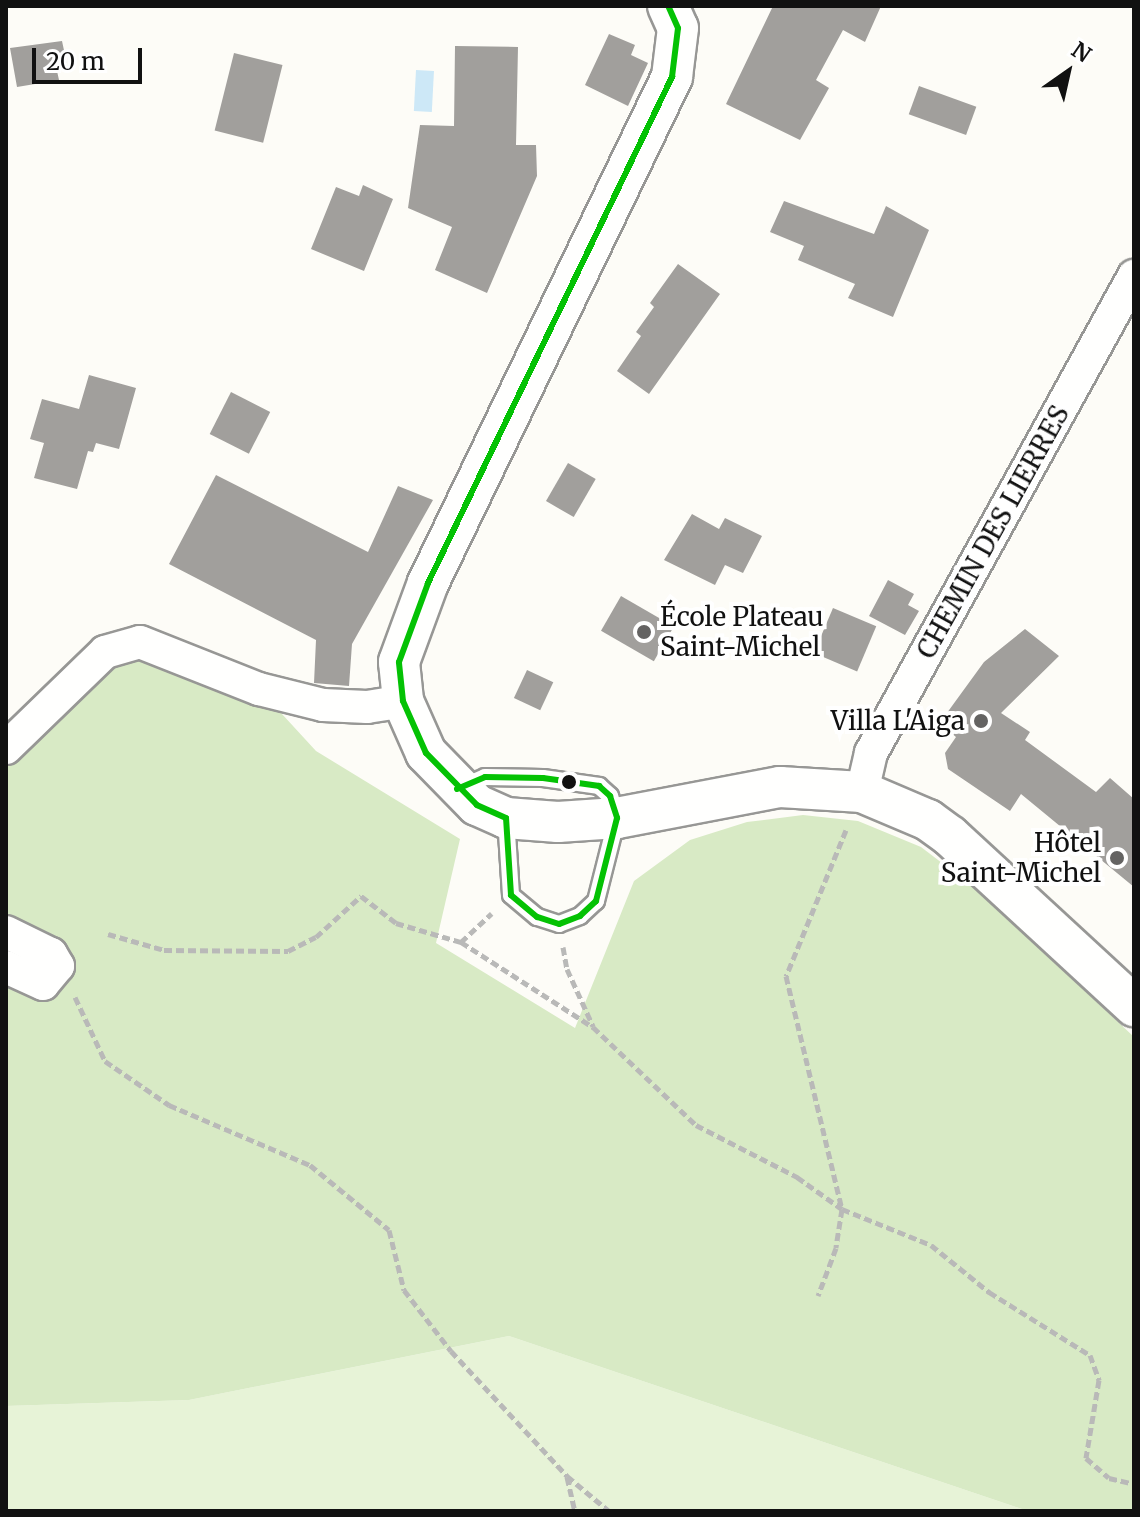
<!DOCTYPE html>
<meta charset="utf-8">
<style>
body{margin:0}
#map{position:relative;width:1140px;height:1517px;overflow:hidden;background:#fdfcf7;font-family:Merriweather,serif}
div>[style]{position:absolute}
.green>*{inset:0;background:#e7f3d7}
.forest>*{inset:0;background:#d8eac5}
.water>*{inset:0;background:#cde8f7;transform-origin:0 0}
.building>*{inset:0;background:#a19f9c;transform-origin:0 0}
.path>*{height:5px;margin-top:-2.5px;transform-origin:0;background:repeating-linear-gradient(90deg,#b9b9b8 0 8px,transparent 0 12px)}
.roads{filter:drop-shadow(2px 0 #979795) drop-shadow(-2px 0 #979795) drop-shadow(0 2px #979795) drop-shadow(0 -2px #979795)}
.service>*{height:16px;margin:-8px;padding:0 8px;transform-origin:8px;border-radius:8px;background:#fffffe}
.minor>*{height:32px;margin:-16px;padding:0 16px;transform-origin:16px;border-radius:16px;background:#fffffe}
.tertiary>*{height:40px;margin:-20px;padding:0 20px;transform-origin:20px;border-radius:20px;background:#fffffe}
.bus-1>*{height:6px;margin:-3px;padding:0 3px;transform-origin:3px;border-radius:3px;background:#04c204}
.dots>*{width:22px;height:22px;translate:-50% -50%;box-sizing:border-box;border:4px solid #fff;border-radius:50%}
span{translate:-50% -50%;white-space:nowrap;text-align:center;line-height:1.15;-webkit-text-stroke:8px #fff;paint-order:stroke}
.street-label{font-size:26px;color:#111}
.poi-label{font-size:26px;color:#111}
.left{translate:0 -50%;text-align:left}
.right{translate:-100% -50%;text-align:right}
.frame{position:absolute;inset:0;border:8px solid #111;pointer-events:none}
.north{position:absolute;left:1028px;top:32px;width:80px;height:80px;-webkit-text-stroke:6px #fff;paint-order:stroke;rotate:34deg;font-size:22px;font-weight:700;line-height:32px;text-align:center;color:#111}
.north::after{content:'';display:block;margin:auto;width:28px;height:36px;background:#111;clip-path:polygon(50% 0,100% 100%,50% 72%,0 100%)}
.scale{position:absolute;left:32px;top:48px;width:110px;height:36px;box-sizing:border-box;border:4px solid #111;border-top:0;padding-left:10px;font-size:24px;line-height:28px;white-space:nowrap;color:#111;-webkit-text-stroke:6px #fff;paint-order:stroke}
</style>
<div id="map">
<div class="green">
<div style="clip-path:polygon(509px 1336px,1028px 1511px,6px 1511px,6px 1406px,189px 1400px)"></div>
</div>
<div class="forest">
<div style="clip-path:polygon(140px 642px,259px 689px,316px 751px,460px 839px,436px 943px,575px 1028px,634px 881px,690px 840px,747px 822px,803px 815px,858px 821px,921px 847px,984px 895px,1134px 1037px,1134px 1511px,1028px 1511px,509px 1336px,189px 1400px,6px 1406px,6px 736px)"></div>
</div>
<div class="water">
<div style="left:416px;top:70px;width:18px;height:41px;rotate:3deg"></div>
</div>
<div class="building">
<div style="clip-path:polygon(773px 6px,881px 6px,865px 42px,843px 30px,816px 80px,829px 88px,800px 140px,726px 104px)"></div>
<div style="clip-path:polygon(609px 34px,635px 45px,631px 55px,648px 63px,628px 106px,585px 85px)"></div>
<div style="clip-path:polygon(62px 41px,68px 69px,57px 71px,59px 80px,17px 87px,10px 48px)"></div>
<div style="clip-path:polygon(455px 46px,518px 47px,516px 145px,536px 145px,537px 176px,487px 293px,435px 270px,452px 227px,408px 208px,420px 125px,454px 126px)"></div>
<div style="left:234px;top:53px;width:50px;height:80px;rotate:14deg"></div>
<div style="left:919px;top:86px;width:61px;height:30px;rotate:20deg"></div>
<div style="clip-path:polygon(363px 185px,393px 199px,364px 271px,311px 249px,336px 187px,359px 196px)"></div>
<div style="clip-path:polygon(784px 201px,874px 234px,886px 206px,929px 230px,893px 317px,848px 298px,855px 284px,798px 260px,804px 246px,770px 232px)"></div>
<div style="clip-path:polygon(678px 264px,720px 294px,649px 394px,617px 371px,641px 336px,636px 332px,654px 307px,650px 303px)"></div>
<div style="clip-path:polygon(89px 375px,136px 388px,119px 449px,96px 443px,93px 452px,88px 451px,77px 489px,34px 478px,44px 443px,30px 439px,42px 399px,79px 409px)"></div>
<div style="left:231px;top:392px;width:44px;height:47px;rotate:27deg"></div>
<div style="left:568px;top:463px;width:32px;height:44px;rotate:30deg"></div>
<div style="clip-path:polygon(216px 475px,368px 552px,398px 486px,433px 500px,352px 644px,349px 686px,314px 683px,316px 640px,169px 564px)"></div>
<div style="clip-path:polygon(692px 514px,719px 529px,725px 518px,762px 536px,743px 573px,725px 565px,715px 585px,664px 560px)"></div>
<div style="clip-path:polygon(888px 580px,914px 594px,908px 605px,919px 611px,905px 635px,869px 616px)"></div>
<div style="left:621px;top:596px;width:61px;height:40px;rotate:30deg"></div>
<div style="left:833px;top:608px;width:47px;height:49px;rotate:23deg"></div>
<div style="clip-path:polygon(1025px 629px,1059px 656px,1001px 713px,1030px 732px,1025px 740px,1096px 792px,1110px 778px,1134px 799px,1134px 887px,1021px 794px,1010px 811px,948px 769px,945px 753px,956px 737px,950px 732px,955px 726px,944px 717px,984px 662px)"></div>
<div style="left:527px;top:670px;width:29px;height:31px;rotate:25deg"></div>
</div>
<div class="path">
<div style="left:846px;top:830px;width:158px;rotate:112.3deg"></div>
<div style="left:786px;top:976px;width:240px;rotate:76.5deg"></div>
<div style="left:842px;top:1209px;width:96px;rotate:22deg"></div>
<div style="left:931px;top:1245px;width:75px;rotate:39deg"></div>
<div style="left:989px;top:1292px;width:119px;rotate:32deg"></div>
<div style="left:1090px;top:1355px;width:27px;rotate:70deg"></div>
<div style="left:1099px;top:1380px;width:79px;rotate:99.5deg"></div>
<div style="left:1086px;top:1458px;width:30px;rotate:41deg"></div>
<div style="left:1109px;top:1478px;width:26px;rotate:13deg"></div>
<div style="left:108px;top:934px;width:58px;rotate:15.9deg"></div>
<div style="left:164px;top:950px;width:124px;rotate:0.5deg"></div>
<div style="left:288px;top:951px;width:31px;rotate:-27deg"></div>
<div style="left:316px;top:937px;width:61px;rotate:-42.3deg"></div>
<div style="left:361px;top:896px;width:44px;rotate:37.6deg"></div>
<div style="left:396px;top:923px;width:68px;rotate:16.3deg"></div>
<div style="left:461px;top:942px;width:157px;rotate:32.8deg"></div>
<div style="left:593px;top:1027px;width:142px;rotate:43.6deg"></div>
<div style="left:696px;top:1125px;width:114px;rotate:27.2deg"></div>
<div style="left:797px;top:1177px;width:55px;rotate:35.4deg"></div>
<div style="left:842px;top:1209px;width:39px;rotate:99deg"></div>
<div style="left:836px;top:1248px;width:51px;rotate:110.6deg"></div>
<div style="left:461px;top:942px;width:42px;rotate:-43.1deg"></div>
<div style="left:563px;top:947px;width:22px;rotate:80deg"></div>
<div style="left:567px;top:969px;width:63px;rotate:65.5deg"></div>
<div style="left:75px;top:997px;width:71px;rotate:64.9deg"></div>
<div style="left:105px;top:1061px;width:78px;rotate:34.5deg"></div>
<div style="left:169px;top:1105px;width:153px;rotate:23.1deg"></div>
<div style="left:310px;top:1165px;width:102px;rotate:39.4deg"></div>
<div style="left:389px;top:1230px;width:62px;rotate:76deg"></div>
<div style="left:404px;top:1290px;width:77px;rotate:52.4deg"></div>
<div style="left:451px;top:1351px;width:171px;rotate:47.1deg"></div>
<div style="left:567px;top:1476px;width:55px;rotate:39.8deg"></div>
<div style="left:567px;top:1477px;width:35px;rotate:77deg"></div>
</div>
<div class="roads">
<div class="service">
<div style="left:462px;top:787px;width:25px;rotate:-23deg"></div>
<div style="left:485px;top:777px;width:58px;rotate:1deg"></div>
<div style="left:543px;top:778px;width:57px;rotate:8.1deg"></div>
<div style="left:599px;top:786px;width:15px;rotate:42deg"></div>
<div style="left:610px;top:796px;width:23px;rotate:72deg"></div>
<div style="left:617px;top:818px;width:86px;rotate:104.2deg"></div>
<div style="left:596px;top:901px;width:22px;rotate:137deg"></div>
<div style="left:580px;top:916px;width:22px;rotate:159deg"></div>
<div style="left:559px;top:924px;width:23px;rotate:-162deg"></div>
<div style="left:537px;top:917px;width:34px;rotate:-140deg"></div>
<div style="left:511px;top:895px;width:77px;rotate:-93.7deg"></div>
</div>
<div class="minor">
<div style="left:6px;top:748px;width:138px;rotate:-44.1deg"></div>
<div style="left:105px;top:652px;width:36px;rotate:-16deg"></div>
<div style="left:140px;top:642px;width:128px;rotate:21.6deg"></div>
<div style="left:259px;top:689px;width:66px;rotate:14deg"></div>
<div style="left:323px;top:705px;width:44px;rotate:2.6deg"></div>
<div style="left:367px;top:707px;width:36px;rotate:-9deg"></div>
<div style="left:862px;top:792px;width:40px;rotate:-77deg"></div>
<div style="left:871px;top:753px;width:545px;rotate:-61.13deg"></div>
<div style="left:6px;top:932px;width:50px;rotate:26.1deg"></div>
<div style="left:51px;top:954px;width:14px;rotate:60deg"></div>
<div style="left:58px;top:966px;width:23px;rotate:130deg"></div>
<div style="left:43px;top:984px;width:41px;rotate:-155.3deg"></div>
</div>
<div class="tertiary">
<div style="left:668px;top:6px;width:24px;rotate:66deg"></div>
<div style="left:678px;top:28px;width:49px;rotate:97deg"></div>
<div style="left:672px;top:77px;width:562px;rotate:115.74deg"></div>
<div style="left:428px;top:583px;width:84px;rotate:110.2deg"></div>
<div style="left:399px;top:662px;width:39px;rotate:84deg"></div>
<div style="left:403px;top:701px;width:57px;rotate:66.1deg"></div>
<div style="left:426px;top:753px;width:73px;rotate:45.6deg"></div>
<div style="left:477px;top:805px;width:32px;rotate:24deg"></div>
<div style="left:506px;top:818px;width:52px;rotate:4.4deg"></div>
<div style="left:558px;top:822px;width:59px;rotate:-3.9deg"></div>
<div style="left:617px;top:818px;width:166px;rotate:-10.8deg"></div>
<div style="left:780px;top:787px;width:82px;rotate:3.5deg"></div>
<div style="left:862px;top:792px;width:72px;rotate:23deg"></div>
<div style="left:928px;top:820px;width:27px;rotate:36deg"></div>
<div style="left:950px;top:836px;width:251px;rotate:42.7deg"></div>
</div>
</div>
<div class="bus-1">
<div style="left:457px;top:789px;width:30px;rotate:-23deg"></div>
<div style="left:485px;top:777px;width:58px;rotate:1deg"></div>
<div style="left:543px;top:778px;width:57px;rotate:8.1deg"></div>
<div style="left:599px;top:786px;width:15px;rotate:42deg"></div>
<div style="left:610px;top:796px;width:23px;rotate:72deg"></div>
<div style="left:617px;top:818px;width:86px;rotate:104.2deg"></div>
<div style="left:596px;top:901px;width:22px;rotate:137deg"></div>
<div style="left:580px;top:916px;width:22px;rotate:159deg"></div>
<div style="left:559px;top:924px;width:23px;rotate:-162deg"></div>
<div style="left:537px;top:917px;width:34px;rotate:-140deg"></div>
<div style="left:511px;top:895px;width:77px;rotate:-93.7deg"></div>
<div style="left:506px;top:818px;width:32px;rotate:-156deg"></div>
<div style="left:477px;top:805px;width:73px;rotate:-134.4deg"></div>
<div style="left:426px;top:753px;width:57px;rotate:-113.9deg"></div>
<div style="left:403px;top:701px;width:39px;rotate:-96deg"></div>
<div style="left:399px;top:662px;width:84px;rotate:-69.8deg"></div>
<div style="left:428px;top:583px;width:562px;rotate:-64.26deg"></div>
<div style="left:672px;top:77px;width:49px;rotate:-83deg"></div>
<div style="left:678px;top:28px;width:24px;rotate:-114deg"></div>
</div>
<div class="dots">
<div style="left:644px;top:632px;background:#646362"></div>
<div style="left:981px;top:721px;background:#646362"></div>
<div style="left:569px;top:782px;background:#111"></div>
<div style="left:1117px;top:858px;background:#646362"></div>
</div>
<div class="street-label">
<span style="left:993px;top:532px;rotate:-61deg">CHEMIN DES LIERRES</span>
</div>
<div class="poi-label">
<span class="left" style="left:660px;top:632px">École Plateau<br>Saint-Michel</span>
<span class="right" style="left:965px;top:721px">Villa L'Aiga</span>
<span class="right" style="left:1101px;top:858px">Hôtel<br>Saint-Michel</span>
</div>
<div class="frame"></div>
<div class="north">N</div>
<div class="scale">20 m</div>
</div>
